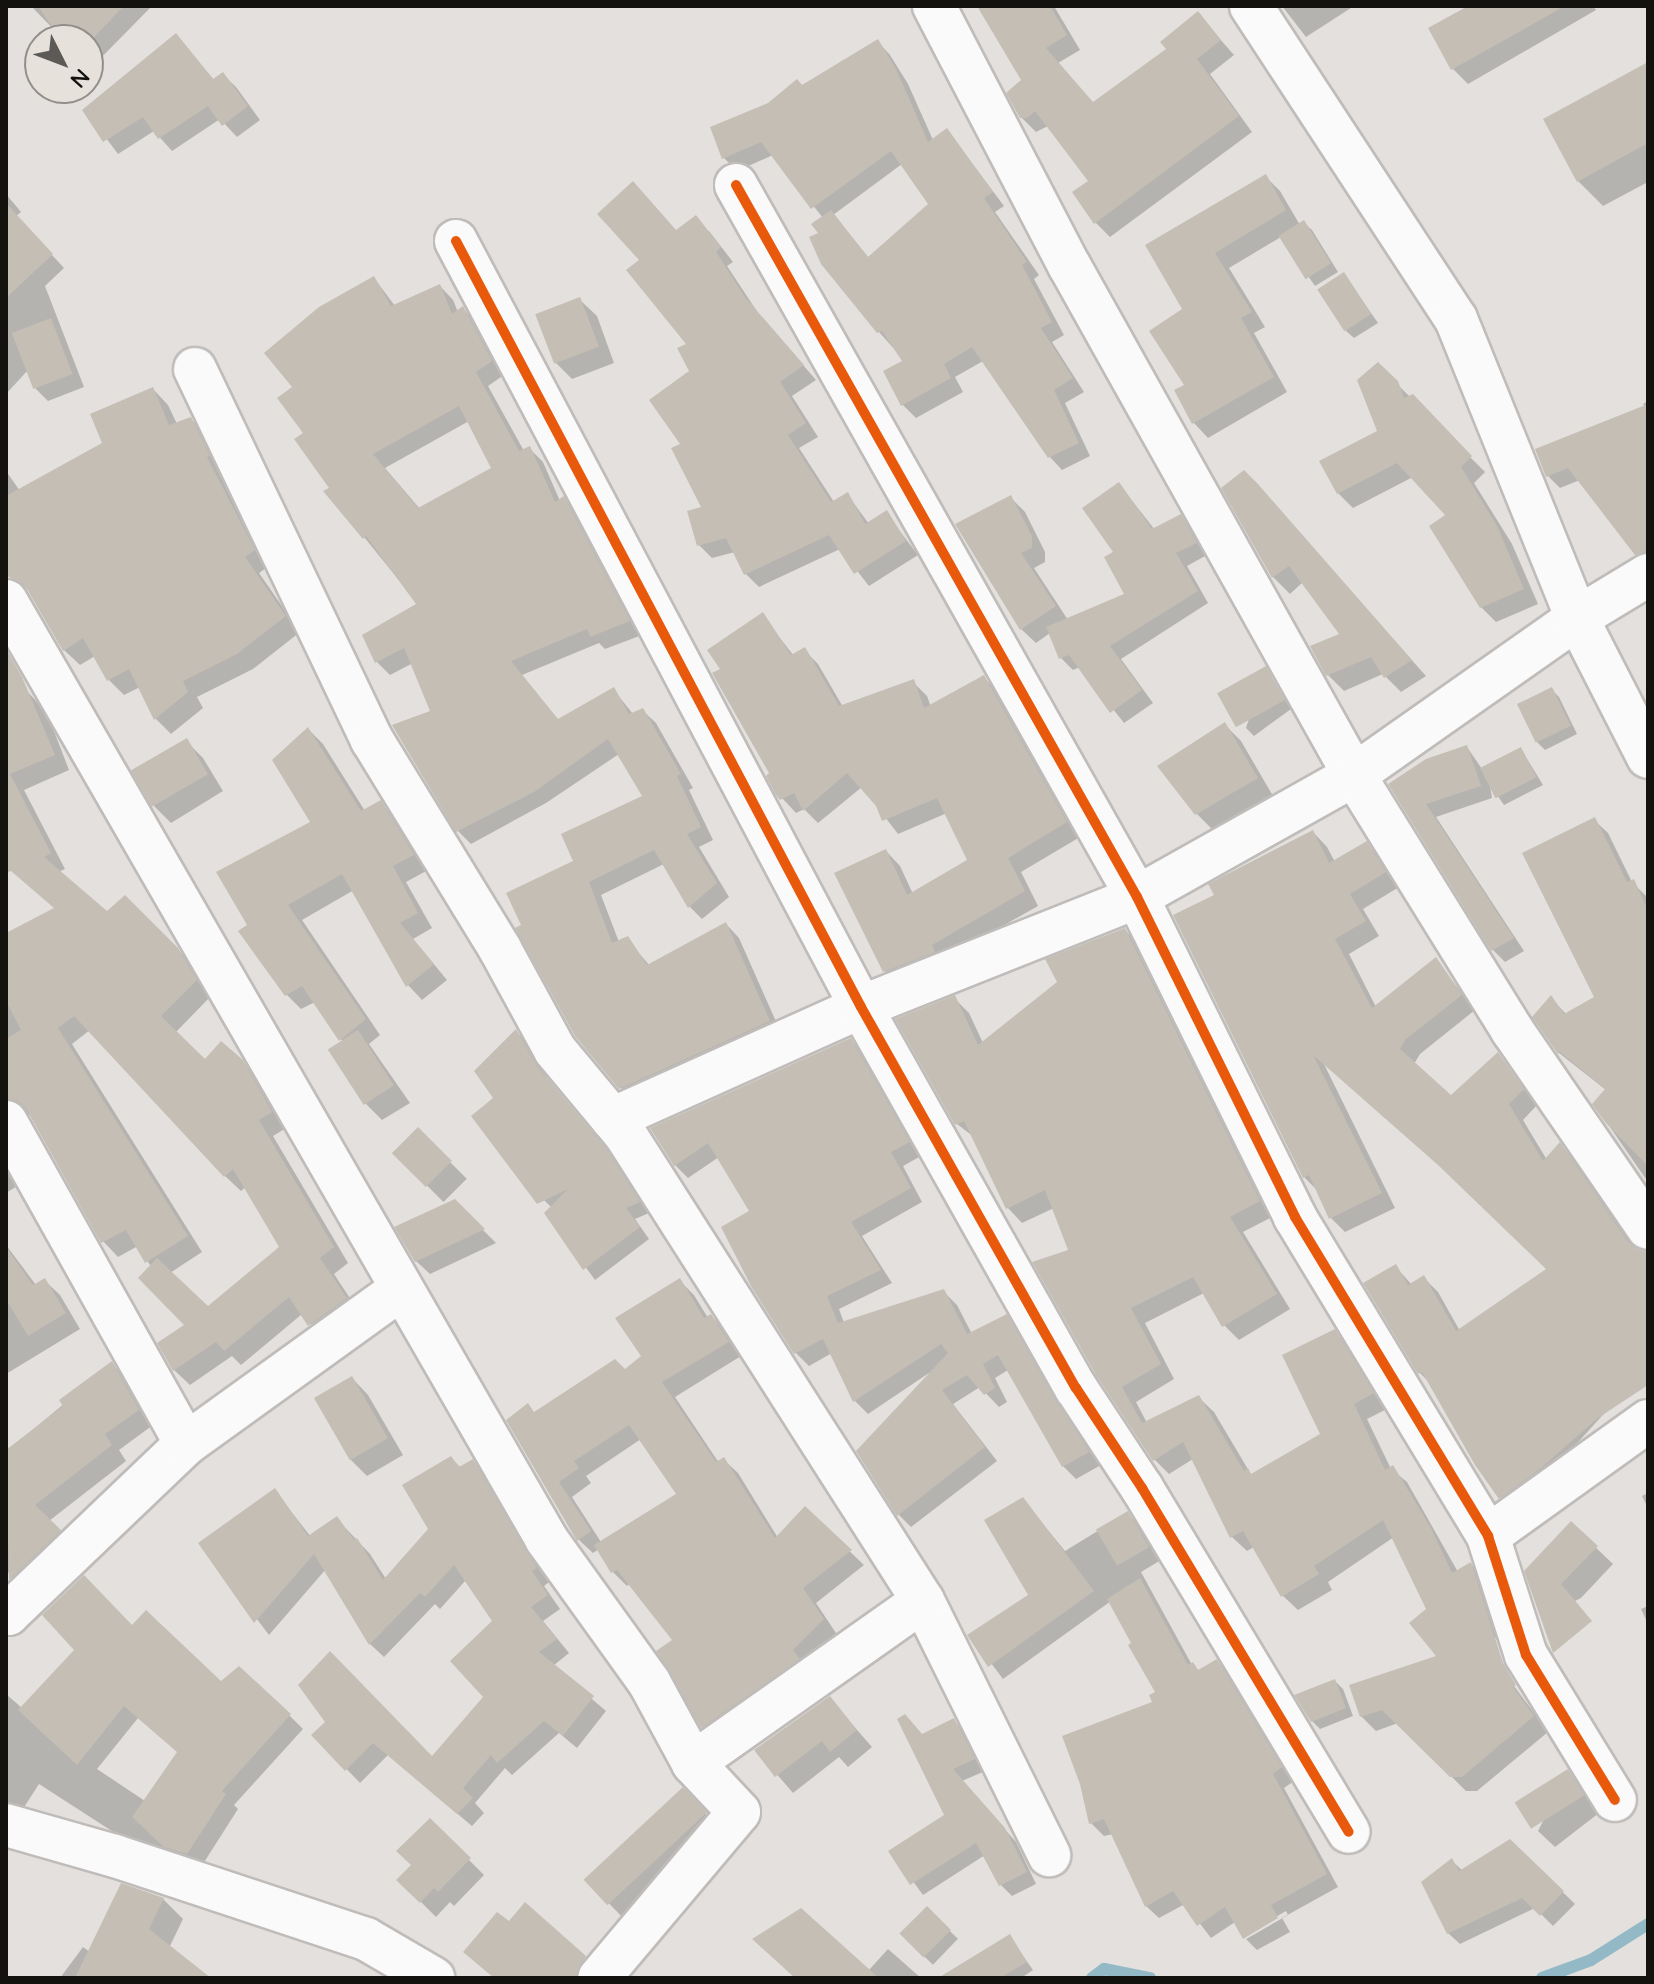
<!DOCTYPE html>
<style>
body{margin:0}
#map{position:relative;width:1654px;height:1984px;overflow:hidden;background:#e3e0dd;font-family:Quicksand,sans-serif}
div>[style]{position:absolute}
.shadow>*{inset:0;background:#0003;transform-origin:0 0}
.stream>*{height:12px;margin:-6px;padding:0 6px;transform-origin:6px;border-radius:6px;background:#93b9c7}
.building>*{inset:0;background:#c5beb5;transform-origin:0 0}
.roads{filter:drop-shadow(2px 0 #bfbcba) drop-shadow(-2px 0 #bfbcba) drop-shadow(0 2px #bfbcba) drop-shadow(0 -2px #bfbcba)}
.minor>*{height:42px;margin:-21px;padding:0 21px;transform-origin:21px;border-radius:21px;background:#fbfafa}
.cycleway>*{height:10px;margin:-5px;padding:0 5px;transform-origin:5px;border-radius:5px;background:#e8590c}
span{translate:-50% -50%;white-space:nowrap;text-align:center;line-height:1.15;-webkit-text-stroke:6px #e6e1da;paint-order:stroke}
.frame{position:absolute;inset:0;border:8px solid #13120f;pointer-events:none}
.north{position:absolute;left:24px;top:24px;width:80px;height:80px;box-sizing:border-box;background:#e6e1da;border:2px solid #928e89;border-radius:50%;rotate:132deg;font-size:22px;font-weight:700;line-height:32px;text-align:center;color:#13120f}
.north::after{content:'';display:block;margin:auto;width:28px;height:36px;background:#5c5a57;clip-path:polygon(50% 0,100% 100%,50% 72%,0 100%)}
</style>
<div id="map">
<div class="shadow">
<div style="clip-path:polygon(31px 6px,152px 6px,89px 70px,88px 40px,64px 40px)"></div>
<div style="clip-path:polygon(998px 6px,1054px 6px,1080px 50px,1058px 63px,1093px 104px,1169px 50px,1198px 14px,1234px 55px,1210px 74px,1252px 132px,1110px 237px,1095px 222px,1091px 182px,1048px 126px,1036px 132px,1021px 117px,1024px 80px)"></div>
<div style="clip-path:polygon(1282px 6px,1354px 6px,1306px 37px)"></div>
<div style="clip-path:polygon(1472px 6px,1593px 6px,1596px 10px,1468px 84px,1453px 69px)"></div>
<div style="clip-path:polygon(176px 36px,215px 81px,223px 75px,236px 87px,260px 120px,237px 137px,220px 119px,172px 151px,154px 131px,118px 154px,85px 110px)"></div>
<div style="clip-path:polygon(evenodd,878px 42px,890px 55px,908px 84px,933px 140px,947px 130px,1004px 206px,995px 212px,1039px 275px,1034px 279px,1064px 335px,1052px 342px,1084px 392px,1065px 403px,1090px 456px,1062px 470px,1049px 456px,983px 361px,955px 377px,963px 392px,916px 418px,903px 405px,905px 361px,879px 332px,821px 234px,823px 218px,773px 155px,737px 171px,724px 158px,769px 104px,878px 42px,902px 164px,931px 204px,869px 258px,833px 215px,902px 164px)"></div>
<div style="clip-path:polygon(1648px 65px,1648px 182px,1603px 206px,1578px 181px)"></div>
<div style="clip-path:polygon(1266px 177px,1280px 191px,1300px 225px,1304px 223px,1312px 230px,1338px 272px,1315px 286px,1281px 237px,1229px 268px,1265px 327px,1254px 333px,1287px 392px,1208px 438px,1194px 423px,1177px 391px,1187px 385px,1185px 309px,1148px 245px)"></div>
<div style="clip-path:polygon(6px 194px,21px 212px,16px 216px,64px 268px,45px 286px,84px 387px,48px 401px,35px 388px,28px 370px,6px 394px)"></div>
<div style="clip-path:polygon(709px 231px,733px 262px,727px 266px,758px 313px,816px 380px,792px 396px,818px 437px,799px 448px,834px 502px,847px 494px,869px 524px,886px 513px,918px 555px,869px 586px,840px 549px,759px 587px,746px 574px,735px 552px,712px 558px,699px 545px,704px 508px,683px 444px,692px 372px,677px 232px)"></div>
<div style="clip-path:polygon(1344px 274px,1378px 323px,1354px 338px,1346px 331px)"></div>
<div style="clip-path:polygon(evenodd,374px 278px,395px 306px,440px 286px,453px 300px,458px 312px,463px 309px,476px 322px,504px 375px,488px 386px,524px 451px,530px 449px,543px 462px,560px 501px,563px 498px,576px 511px,642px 635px,605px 649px,599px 643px,522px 675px,559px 721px,613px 689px,633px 714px,642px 710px,656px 723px,693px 788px,689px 790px,713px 840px,699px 847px,729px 897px,702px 919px,689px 906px,664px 864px,601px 895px,619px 942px,627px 939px,650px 966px,726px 924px,739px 938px,782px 1035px,634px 1102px,621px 1088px,576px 862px,645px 797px,619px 754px,546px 803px,471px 844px,458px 831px,433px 712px,413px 663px,390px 675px,377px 662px,365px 636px,419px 605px,364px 537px,332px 489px,305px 433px,295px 387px,374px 278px,469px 421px,494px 469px,420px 509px,385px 468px,469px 421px)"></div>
<div style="clip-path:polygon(580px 300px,597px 316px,614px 363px,572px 379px,555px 362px)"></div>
<div style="clip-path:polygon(1378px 365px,1485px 472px,1474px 483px,1512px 544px,1538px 604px,1496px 622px,1481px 607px,1448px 516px,1413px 477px,1353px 508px,1338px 493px,1380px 432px)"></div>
<div style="clip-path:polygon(153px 389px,168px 405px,177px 424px,191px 419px,206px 435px,224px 472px,221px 473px,269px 566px,259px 573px,300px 632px,253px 669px,197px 697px,203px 708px,171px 734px,155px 718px,140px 687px,124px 695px,109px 680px,95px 656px,80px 665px,64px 650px,6px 552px,6px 471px,20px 491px,104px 444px)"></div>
<div style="clip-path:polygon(1648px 401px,1648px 561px,1646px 562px,1580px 480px,1560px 488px,1548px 476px,1645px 407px,1643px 404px)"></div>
<div style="clip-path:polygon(1119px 484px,1155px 530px,1181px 517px,1193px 529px,1207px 555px,1187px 566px,1208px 603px,1121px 659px,1153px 703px,1124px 723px,1080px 667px,1073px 670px,1061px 658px,1050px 633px,1036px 643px,1021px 629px,1010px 497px,1025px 512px,1045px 552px,1045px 562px,1034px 568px,1068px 620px,1127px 595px,1116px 553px)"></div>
<div style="clip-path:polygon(1224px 489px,1259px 489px,1426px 676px,1401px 692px,1383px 674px,1344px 691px,1328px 675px,1342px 634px,1303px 582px,1290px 594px,1274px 578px)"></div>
<div style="clip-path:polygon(762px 615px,794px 656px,804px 650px,818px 664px,843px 707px,913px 682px,927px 696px,931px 707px,984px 678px,998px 692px,1080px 837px,1021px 872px,1038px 906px,899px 985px,885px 971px,886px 851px,900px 866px,913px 894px,969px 861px,947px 813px,898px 834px,862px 787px,818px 823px,804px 809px,796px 813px,782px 798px,723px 670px)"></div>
<div style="clip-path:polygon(1265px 669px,1291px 709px,1254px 736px,1246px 728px)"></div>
<div style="clip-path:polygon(evenodd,6px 683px,27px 691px,47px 713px,69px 770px,24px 790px,65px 869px,58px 872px,107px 913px,125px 897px,194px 966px,211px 996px,175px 1033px,205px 1062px,242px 1062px,258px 1078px,286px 1128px,273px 1136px,348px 1263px,334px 1274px,361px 1315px,325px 1340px,302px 1314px,241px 1365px,232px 1356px,190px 1385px,174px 1370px,160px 1343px,188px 1325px,138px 1246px,118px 1257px,103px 1241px,32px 1115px,22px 1113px,6px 1120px,6px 936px,56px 909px,6px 866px,6px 683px,90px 1030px,225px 1176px,241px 1191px,246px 1187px,282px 1247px,208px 1309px,170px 1273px,202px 1252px,72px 1044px,90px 1030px)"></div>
<div style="clip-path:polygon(1551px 689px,1559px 697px,1577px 734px,1545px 750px,1537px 742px)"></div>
<div style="clip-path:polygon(1225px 725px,1241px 741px,1273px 796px,1213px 830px,1197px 814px)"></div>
<div style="clip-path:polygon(308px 729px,323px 744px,365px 811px,380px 803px,395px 818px,428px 870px,406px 882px,432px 928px,413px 939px,447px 980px,422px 1000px,408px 985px,354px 890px,302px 920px,380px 1035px,369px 1044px,410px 1103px,382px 1120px,366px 1104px,343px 1042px,315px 1002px,301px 1009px,286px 994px,249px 926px,313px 822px)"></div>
<div style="clip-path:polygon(186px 741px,203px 758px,223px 791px,171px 823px,154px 806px)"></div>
<div style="clip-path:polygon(1467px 747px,1482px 769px,1521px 749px,1543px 785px,1504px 805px,1490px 785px,1492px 798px,1436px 817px,1524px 951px,1505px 962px,1493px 950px,1391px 785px)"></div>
<div style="clip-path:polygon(1594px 820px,1608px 833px,1632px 882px,1648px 898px,1648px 1182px,1594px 1104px,1606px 1090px,1559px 1053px,1535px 1018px,1551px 998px,1567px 1015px,1596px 998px)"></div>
<div style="clip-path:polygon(1313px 832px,1327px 847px,1335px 862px,1366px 844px,1381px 858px,1399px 887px,1363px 909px,1379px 936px,1349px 954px,1376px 1007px,1436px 960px,1475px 1010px,1420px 1054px,1414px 1064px,1451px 1098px,1498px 1055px,1537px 1105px,1523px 1120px,1547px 1160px,1560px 1145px,1574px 1159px,1638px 1252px,1648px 1253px,1648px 1365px,1515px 1512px,1501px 1497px,1433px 1386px,1420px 1373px,1395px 1266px,1412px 1285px,1424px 1278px,1438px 1292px,1460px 1331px,1549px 1269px,1456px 1179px,1323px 1062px,1395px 1208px,1345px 1232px,1331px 1218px,1318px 1191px,1304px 1177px,1216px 896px)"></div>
<div style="clip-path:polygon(1125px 930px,1139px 945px,1274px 1216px,1243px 1232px,1290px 1309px,1239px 1340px,1224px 1325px,1204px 1293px,1145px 1323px,1174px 1379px,1136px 1402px,1147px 1423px,1199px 1398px,1214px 1412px,1252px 1476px,1323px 1435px,1334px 1331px,1349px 1346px,1387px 1409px,1367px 1419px,1391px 1469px,1407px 1482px,1458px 1572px,1471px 1564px,1485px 1579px,1503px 1634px,1471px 1651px,1514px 1686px,1548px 1732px,1477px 1791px,1466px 1791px,1398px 1723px,1376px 1731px,1361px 1716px,1439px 1657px,1428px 1609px,1394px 1537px,1328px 1582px,1332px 1590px,1298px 1610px,1283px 1596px,1254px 1547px,1247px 1551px,1232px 1537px,1193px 1459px,1169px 1474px,1154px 1459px,1098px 1374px,1071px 1252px,1054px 1208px,1022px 1223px,1008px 1208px,974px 1137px,957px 1124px,954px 998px,969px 1013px,983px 1043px)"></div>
<div style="clip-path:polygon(516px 1032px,527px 1042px,547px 1078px,616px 1161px,649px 1213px,635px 1219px,649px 1239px,595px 1280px,546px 1213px,552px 1208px,544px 1200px,496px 1098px)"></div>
<div style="clip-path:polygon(850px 1040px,864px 1053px,921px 1156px,903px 1166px,922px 1202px,862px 1236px,892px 1283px,839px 1309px,844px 1323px,944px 1292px,957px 1305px,972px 1334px,1006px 1316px,1019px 1330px,1101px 1465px,1076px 1479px,1063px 1466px,1008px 1370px,995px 1378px,1007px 1402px,999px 1407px,980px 1387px,953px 1404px,997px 1461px,911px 1527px,898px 1514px,929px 1373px,868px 1414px,855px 1401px,832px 1353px,809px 1366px,796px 1353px,751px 1211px,719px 1157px,688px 1178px,675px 1165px)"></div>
<div style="left:418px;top:1130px;width:69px;height:33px;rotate:45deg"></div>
<div style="clip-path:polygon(6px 1162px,19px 1185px,6px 1193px)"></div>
<div style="clip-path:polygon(454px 1201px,496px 1243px,430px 1274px,416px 1261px)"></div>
<div style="clip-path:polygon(6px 1245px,36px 1285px,44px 1280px,60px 1295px,80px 1329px,6px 1374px)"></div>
<div style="clip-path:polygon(evenodd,680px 1281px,694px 1295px,708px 1318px,711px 1316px,725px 1330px,741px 1356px,675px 1397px,719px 1463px,724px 1460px,738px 1473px,778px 1538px,805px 1509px,864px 1565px,816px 1603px,836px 1633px,805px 1665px,717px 1740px,703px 1727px,675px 1640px,630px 1583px,627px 1586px,613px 1572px,599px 1549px,593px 1553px,579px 1540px,535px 1414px,624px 1371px,644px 1356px,680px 1281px,641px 1439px,678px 1494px,601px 1542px,572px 1497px,591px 1483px,586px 1476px,641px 1439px)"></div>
<div style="clip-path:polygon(112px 1364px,127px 1379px,153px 1425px,119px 1450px,126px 1461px,49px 1521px,75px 1546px,27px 1592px,6px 1570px,6px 1524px,26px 1508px,6px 1482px,6px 1452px)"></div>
<div style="clip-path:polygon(352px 1378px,368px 1395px,403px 1455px,367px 1476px,350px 1459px,316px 1398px)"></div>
<div style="clip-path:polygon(451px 1458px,461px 1468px,472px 1461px,486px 1475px,549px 1582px,544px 1586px,560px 1609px,543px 1621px,569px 1653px,553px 1666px,606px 1711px,577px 1748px,559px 1733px,512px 1775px,505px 1768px,475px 1803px,484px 1813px,472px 1826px,388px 1755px,360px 1783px,314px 1735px,328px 1723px,432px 1759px,485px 1697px,495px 1621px,466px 1580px,440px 1609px,435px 1604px,384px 1657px,370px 1644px,326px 1569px,269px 1635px,200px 1544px,275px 1491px,311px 1537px,337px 1519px,370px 1554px,386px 1579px,430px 1530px)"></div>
<div style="clip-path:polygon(1648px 1493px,1648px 1508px,1642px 1496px)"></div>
<div style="clip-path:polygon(1023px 1500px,1065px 1551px,1127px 1513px,1140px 1526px,1161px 1560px,1141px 1572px,1192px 1665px,1199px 1671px,1217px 1662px,1230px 1675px,1294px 1781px,1284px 1788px,1338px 1887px,1282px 1918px,1290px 1932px,1257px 1950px,1246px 1939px,1288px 1915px,1286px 1911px,1245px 1935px,1245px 1938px,1235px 1922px,1211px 1938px,1185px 1904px,1159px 1918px,1146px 1906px,1113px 1834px,1104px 1836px,1091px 1823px,1158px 1693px,1111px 1601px,1003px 1679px,970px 1635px,1031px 1596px)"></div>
<div style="clip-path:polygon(1571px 1524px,1613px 1564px,1581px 1598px,1551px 1613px)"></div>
<div style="clip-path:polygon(1648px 1606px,1648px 1624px,1641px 1609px)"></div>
<div style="clip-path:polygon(evenodd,132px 1627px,221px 1684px,290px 1716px,303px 1729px,234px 1805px,238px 1809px,201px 1867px,132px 1844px,39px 1784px,19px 1815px,6px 1819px,6px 1694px,22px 1708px,132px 1627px,138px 1718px,179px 1753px,145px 1801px,97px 1769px,138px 1718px)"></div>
<div style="clip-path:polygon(1335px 1681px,1343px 1689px,1353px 1716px,1320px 1729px,1312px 1721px)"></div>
<div style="clip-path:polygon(830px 1699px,872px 1747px,848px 1767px,839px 1757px,793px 1793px,756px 1750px)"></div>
<div style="clip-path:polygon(954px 1721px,965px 1732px,985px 1771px,962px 1781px,1016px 1842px,1036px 1884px,1012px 1896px,1001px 1885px,985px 1855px,923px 1895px,891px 1851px,946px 1816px,922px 1736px)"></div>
<div style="clip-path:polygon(1568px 1772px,1584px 1788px,1599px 1813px,1555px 1847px,1538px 1831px)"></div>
<div style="left:683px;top:1790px;width:69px;height:132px;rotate:46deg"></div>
<div style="clip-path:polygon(430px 1821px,484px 1875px,454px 1906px,450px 1902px,436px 1917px,399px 1880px,414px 1866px)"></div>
<div style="clip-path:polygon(1510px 1841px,1575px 1904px,1553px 1926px,1535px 1908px,1460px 1944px,1448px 1933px,1452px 1861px,1463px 1871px)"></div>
<div style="clip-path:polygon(163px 1899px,183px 1919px,169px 1948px,208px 1978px,60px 1978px,83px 1947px,90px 1952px)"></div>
<div style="left:927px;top:1909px;width:43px;height:36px;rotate:44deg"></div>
<div style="clip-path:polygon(1009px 1936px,1033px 1970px,1021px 1978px,977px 1978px)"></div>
<div style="clip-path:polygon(888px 1949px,921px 1978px,796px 1978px,868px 1971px)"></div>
</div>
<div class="stream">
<div style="left:1092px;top:1978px;width:15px;rotate:-37deg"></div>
<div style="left:1104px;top:1969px;width:47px;rotate:11.1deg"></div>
<div style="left:1542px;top:1978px;width:52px;rotate:-20.2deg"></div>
<div style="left:1591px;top:1960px;width:67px;rotate:-32.3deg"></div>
</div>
<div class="building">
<div style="clip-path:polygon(38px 6px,124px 6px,91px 40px,61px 40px)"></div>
<div style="clip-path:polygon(977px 6px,1050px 6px,1067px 35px,1046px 48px,1093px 102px,1166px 49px,1160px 42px,1198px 11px,1221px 40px,1197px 59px,1239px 116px,1094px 224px,1072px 192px,1088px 181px,1035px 111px,1027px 118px,1020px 118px,1006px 93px,1021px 80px)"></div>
<div style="clip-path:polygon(1468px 6px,1565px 6px,1451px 70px,1428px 28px)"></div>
<div style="clip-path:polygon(176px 33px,213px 79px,223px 72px,248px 106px,222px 126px,208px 106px,158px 139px,143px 117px,103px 142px,82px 110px)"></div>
<div style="clip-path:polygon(878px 39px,896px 69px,928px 142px,947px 128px,993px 192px,984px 198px,1027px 262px,1022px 265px,1052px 322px,1041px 328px,1073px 378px,1054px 390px,1079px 443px,1048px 458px,972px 347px,944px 364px,951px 378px,901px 406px,883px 371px,902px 361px,882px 331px,877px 333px,821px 264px,809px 237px,818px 233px,811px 224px,831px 210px,868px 257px,928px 204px,891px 151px,811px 209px,761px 142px,722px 159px,710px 127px,768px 103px,797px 79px,802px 85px)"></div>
<div style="clip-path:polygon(1648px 62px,1648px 143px,1577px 182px,1543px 119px)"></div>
<div style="clip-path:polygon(1266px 174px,1286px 210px,1215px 253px,1252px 312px,1241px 318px,1274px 377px,1192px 424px,1174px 390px,1184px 385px,1149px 331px,1182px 309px,1145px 245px)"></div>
<div style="clip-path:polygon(633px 181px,676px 230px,696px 215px,721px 247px,716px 252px,745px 297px,804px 365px,780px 382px,806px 423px,788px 435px,831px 502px,848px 492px,865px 524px,887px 510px,906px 541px,854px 574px,829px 535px,744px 575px,726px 538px,697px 546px,687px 511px,701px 507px,671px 448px,680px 444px,649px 400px,689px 371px,677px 348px,686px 344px,626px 270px,639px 260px,597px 214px)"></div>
<div style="clip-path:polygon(6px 203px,53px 254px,6px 298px)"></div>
<div style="left:1304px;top:220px;width:51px;height:30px;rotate:58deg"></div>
<div style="left:1344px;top:272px;width:50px;height:32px;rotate:57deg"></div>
<div style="clip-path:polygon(evenodd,374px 276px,391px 306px,440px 284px,452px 314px,463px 306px,492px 361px,476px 372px,519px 451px,530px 446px,555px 502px,564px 496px,630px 621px,590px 637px,587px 629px,511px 661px,558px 719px,614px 687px,629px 714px,643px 708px,681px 774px,677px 776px,701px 827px,687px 834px,717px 883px,688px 908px,654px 850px,589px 882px,612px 943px,628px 936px,647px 965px,726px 922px,770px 1021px,619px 1089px,575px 1036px,515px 928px,521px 925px,506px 893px,573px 861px,561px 834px,642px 796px,608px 739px,534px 792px,456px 832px,392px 725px,430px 711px,404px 648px,375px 663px,362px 635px,416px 604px,366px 536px,363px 539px,323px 491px,329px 488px,294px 439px,303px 433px,277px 398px,292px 387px,264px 353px,319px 307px,374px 276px,459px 406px,491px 468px,418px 508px,373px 454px,459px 406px)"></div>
<div style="left:580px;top:297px;width:53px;height:48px;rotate:69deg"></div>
<div style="left:51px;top:318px;width:60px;height:42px;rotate:69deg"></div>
<div style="clip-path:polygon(1378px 362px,1398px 381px,1404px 398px,1413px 394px,1472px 456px,1461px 467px,1497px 526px,1524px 589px,1480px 608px,1429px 526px,1445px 515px,1397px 463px,1337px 494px,1319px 461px,1377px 431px,1357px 380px)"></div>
<div style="clip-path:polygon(153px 387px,169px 425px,191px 417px,210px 456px,207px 457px,255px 550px,245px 557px,286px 616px,237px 654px,183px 681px,188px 692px,154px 720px,129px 669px,107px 681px,83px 638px,63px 651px,27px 589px,6px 575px,6px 496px,102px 443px,90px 414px)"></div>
<div style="clip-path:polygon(1648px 404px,1648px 551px,1635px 555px,1568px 468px,1546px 477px,1535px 449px)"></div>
<div style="clip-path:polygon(1244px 470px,1257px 483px,1412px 660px,1384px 678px,1371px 657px,1326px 676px,1310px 646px,1339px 634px,1289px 566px,1272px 578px,1221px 488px)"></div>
<div style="clip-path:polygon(1119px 482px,1152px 529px,1181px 514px,1197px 543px,1176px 553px,1198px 591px,1110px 646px,1142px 690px,1110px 713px,1069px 655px,1059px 659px,1046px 627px,1124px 594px,1104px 557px,1113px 552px,1082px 508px)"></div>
<div style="clip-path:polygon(1011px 495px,1032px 536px,1032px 548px,1021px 553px,1056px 606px,1020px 630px,955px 524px)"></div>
<div style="clip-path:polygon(763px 612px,791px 655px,805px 647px,839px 706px,914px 679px,924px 708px,984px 675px,1067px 822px,1008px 858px,1025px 891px,932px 945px,935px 952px,883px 972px,834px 873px,886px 849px,907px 895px,967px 860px,937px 798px,882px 821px,876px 806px,847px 773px,803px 811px,794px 793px,780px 800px,776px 795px,766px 776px,769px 773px,712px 673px,720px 669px,707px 650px)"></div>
<div style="clip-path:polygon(6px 649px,22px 677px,55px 755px,10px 774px,51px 853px,44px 857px,107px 911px,125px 895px,178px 948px,197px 980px,161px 1016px,205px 1059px,221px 1041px,243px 1060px,272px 1112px,259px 1120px,334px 1247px,320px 1258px,347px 1298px,308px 1326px,289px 1297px,224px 1351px,216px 1342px,173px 1371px,157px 1343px,184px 1325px,138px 1278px,157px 1258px,208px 1306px,279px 1247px,233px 1169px,224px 1177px,74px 1016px,58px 1028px,188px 1236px,145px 1263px,126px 1230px,101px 1243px,27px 1110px,18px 1101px,6px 1098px,6px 1039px,21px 1030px,6px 1001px,6px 933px,54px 908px,11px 871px,6px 873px)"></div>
<div style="left:1266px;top:666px;width:39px;height:56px;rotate:61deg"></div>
<div style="left:1552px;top:687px;width:43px;height:39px;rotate:64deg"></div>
<div style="clip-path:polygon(1225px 722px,1258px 778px,1195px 815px,1157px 766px)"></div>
<div style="clip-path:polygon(308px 727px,361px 811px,381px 800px,414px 855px,393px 866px,418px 913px,400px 923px,434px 964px,406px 987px,342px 874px,288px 905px,366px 1019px,339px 1041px,302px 986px,285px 996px,238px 931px,247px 925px,216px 872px,310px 822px,272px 760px)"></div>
<div style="left:187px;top:738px;width:42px;height:65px;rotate:60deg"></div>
<div style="clip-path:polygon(1467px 745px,1481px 786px,1426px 804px,1514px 938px,1491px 951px,1388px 784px,1426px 759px)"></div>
<div style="left:1521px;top:747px;width:34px;height:46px;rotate:63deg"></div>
<div style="clip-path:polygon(1595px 817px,1627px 882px,1634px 879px,1648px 911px,1648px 1166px,1605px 1122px,1592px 1104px,1605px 1089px,1560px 1052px,1558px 1054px,1532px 1017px,1551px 995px,1564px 1014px,1594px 997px,1522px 853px)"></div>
<div style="clip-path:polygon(1313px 830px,1329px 863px,1367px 841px,1386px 872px,1350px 894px,1366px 921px,1335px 939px,1372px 1008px,1436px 957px,1462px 995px,1406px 1039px,1400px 1049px,1451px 1095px,1498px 1052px,1524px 1089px,1509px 1104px,1543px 1161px,1560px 1142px,1628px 1242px,1637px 1249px,1648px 1252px,1648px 1385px,1598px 1418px,1541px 1468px,1499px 1499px,1475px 1465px,1422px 1372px,1418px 1374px,1363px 1283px,1396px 1264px,1408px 1285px,1424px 1275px,1456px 1331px,1546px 1269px,1438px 1165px,1313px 1055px,1382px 1193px,1329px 1219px,1309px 1175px,1303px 1178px,1173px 915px,1214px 895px,1208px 884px)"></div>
<div style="clip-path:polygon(1125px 928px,1260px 1201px,1230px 1217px,1277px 1294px,1222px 1327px,1193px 1277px,1131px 1308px,1161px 1364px,1122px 1387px,1142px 1423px,1199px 1395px,1244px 1471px,1248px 1468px,1251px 1474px,1320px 1434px,1282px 1355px,1335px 1329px,1374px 1393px,1354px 1404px,1385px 1470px,1393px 1465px,1431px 1528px,1452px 1573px,1471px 1562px,1503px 1663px,1516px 1685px,1513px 1687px,1534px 1716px,1462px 1777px,1450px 1777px,1382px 1710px,1360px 1717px,1349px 1685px,1436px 1656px,1409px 1623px,1426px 1609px,1383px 1520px,1314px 1566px,1319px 1574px,1281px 1597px,1243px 1531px,1230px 1538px,1183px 1442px,1153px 1461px,1096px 1375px,1032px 1262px,1068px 1250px,1045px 1190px,1006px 1209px,964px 1121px,955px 1125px,895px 1019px,955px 995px,978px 1045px,1057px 982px,1045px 959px)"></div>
<div style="clip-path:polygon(516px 1029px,536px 1065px,606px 1148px,640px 1202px,626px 1208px,640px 1227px,583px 1270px,544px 1213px,568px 1189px,537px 1204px,471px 1116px,493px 1098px,474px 1071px)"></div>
<div style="left:358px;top:1030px;width:66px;height:36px;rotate:57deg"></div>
<div style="clip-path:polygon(851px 1038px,910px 1142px,891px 1152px,911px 1188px,851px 1222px,881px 1270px,827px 1296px,838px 1323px,944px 1289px,967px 1334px,1007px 1314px,1089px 1452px,1062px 1467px,998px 1355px,983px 1364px,995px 1388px,984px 1395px,967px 1375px,942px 1390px,985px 1447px,897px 1516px,856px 1451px,948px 1353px,941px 1344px,853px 1402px,823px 1339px,794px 1354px,752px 1288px,721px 1227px,749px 1211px,708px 1143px,674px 1166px,650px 1128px)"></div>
<div style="left:418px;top:1127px;width:48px;height:37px;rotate:45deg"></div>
<div style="clip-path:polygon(455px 1199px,485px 1229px,415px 1262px,394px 1227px)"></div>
<div style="clip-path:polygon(6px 1247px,33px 1285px,45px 1278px,66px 1313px,28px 1336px,6px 1299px)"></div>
<div style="clip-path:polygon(680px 1278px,704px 1318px,711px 1314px,734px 1350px,729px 1342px,662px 1382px,716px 1462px,724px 1457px,775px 1538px,805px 1506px,852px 1550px,803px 1588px,824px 1619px,793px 1650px,800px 1659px,701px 1728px,656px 1651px,672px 1640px,617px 1570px,611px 1573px,594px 1545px,676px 1494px,629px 1425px,574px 1461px,579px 1468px,559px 1482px,591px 1531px,577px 1541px,506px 1420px,528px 1403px,534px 1412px,615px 1359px,625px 1369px,641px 1356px,615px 1318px)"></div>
<div style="clip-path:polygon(112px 1361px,139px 1410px,105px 1434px,112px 1445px,35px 1505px,61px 1530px,9px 1580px,6px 1450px,63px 1406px,59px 1400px)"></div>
<div style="left:352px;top:1376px;width:72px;height:44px;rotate:60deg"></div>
<div style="clip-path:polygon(451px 1456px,459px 1467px,473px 1459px,537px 1568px,532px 1571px,548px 1595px,531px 1607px,557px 1639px,539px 1652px,594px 1696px,563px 1736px,544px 1721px,497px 1763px,491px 1755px,463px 1788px,473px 1798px,457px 1814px,373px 1743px,345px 1771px,311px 1735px,325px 1722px,298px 1685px,330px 1651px,432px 1756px,483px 1697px,450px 1661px,492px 1621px,454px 1565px,425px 1597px,420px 1593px,369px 1645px,314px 1554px,254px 1623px,198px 1543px,275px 1488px,308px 1536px,337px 1516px,354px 1540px,357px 1538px,383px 1580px,428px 1529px,402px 1485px)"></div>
<div style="clip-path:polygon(1023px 1497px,1094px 1591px,988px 1667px,967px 1635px,1028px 1595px,984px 1520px)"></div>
<div style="left:1128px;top:1511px;width:42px;height:37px;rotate:60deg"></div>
<div style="clip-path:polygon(1571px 1521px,1598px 1546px,1561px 1584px,1592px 1621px,1553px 1653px,1524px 1571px)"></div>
<div style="clip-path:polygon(84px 1575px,132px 1625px,146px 1610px,221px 1681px,239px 1666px,291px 1714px,222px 1791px,226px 1794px,187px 1854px,164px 1847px,132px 1817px,177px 1752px,124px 1706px,77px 1765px,18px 1710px,74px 1650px,42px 1615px)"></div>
<div style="clip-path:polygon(1140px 1578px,1188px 1665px,1193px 1662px,1198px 1670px,1217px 1659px,1282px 1767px,1273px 1774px,1327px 1874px,1271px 1905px,1278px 1918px,1243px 1939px,1225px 1907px,1197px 1926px,1173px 1891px,1145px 1907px,1104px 1819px,1089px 1824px,1080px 1784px,1062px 1736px,1152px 1702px,1149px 1695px,1155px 1692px,1128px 1645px,1131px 1643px,1107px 1599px)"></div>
<div style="clip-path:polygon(1335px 1679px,1346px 1708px,1311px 1722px,1294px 1695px)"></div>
<div style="clip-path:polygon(830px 1696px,857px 1730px,830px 1752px,822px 1741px,775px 1777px,754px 1750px)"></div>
<div style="clip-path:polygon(905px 1714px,922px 1734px,954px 1718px,975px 1759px,953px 1769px,1005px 1828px,1027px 1872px,999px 1886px,976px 1843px,910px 1885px,888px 1851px,944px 1815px,897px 1719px)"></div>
<div style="left:1568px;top:1769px;width:31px;height:63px;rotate:58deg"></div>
<div style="left:683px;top:1787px;width:35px;height:136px;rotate:47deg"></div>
<div style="clip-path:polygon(430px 1818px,471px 1858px,438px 1892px,434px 1888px,420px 1903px,396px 1880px,411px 1865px,396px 1851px)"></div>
<div style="clip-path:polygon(1510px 1839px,1564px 1891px,1540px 1916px,1522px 1898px,1447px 1934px,1421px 1882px,1452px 1858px,1459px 1871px)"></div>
<div style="clip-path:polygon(121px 1883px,164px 1898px,149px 1929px,211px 1978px,75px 1978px)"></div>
<div style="clip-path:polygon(525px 1902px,586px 1956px,576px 1978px,494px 1978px,463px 1952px,497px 1912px,509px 1921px)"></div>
<div style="left:927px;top:1906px;width:34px;height:39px;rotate:45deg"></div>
<div style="clip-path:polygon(801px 1908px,879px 1978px,795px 1978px,752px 1939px)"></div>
<div style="clip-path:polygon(1010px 1934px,1027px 1962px,1000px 1978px,938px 1978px)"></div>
</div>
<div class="roads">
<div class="minor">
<div style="left:934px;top:6px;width:292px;rotate:62.5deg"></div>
<div style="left:1069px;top:265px;width:584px;rotate:60.8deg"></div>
<div style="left:1354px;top:775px;width:300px;rotate:58.2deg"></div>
<div style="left:1512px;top:1030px;width:240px;rotate:55.5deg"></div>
<div style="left:1251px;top:6px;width:374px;rotate:56.8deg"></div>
<div style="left:1456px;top:319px;width:323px;rotate:68deg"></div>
<div style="left:1577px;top:618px;width:156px;rotate:62.9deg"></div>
<div style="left:736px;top:185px;width:817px;rotate:60.61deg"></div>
<div style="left:1137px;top:897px;width:357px;rotate:63.7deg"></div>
<div style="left:1295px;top:1217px;width:373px;rotate:58.8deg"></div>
<div style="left:1488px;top:1536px;width:125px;rotate:72.3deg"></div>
<div style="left:1526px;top:1655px;width:170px;rotate:58.5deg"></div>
<div style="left:456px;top:241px;width:866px;rotate:62.13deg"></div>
<div style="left:861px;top:1007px;width:437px;rotate:60.6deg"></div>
<div style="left:1076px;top:1388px;width:120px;rotate:56.6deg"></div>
<div style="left:1142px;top:1488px;width:401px;rotate:59deg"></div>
<div style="left:195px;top:369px;width:411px;rotate:64.5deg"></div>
<div style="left:372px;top:740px;width:245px;rotate:58.5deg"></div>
<div style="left:500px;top:949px;width:115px;rotate:61.4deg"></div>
<div style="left:555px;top:1050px;width:109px;rotate:50.2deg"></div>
<div style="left:625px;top:1134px;width:554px;rotate:57.46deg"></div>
<div style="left:923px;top:1601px;width:284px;rotate:63.6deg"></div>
<div style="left:6px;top:601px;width:1084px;rotate:60.05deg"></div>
<div style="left:547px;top:1540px;width:175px;rotate:54.3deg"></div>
<div style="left:649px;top:1682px;width:92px;rotate:61.5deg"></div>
<div style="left:693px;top:1763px;width:67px;rotate:46.8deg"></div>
<div style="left:739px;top:1812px;width:217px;rotate:130.1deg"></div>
<div style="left:612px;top:1119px;width:273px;rotate:-24.2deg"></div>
<div style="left:861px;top:1007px;width:297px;rotate:-21.7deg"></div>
<div style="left:1137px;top:897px;width:249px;rotate:-29.3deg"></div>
<div style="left:1354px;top:775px;width:273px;rotate:-35.1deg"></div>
<div style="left:1577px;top:618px;width:83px;rotate:-31.2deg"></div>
<div style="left:6px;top:1122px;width:369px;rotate:60.8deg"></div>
<div style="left:1488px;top:1536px;width:197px;rotate:-35.7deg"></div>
<div style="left:6px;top:1612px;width:3px;rotate:45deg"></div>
<div style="left:8px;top:1614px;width:246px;rotate:-43.7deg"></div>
<div style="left:186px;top:1444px;width:265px;rotate:-35.8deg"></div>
<div style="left:693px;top:1763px;width:281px;rotate:-35.2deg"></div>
<div style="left:6px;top:1825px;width:113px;rotate:15.9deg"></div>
<div style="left:115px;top:1856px;width:264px;rotate:18.3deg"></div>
<div style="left:366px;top:1939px;width:78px;rotate:30.2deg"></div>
</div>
</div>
<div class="cycleway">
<div style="left:736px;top:185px;width:817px;rotate:60.61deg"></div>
<div style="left:1137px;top:897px;width:357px;rotate:63.7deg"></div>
<div style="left:1295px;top:1217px;width:373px;rotate:58.8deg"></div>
<div style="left:1488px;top:1536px;width:125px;rotate:72.3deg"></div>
<div style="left:1526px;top:1655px;width:170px;rotate:58.5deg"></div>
<div style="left:456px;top:241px;width:866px;rotate:62.13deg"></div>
<div style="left:861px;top:1007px;width:437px;rotate:60.6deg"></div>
<div style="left:1076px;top:1388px;width:120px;rotate:56.6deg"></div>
<div style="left:1142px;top:1488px;width:401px;rotate:59deg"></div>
</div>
<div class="frame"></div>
<div class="north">N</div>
</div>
